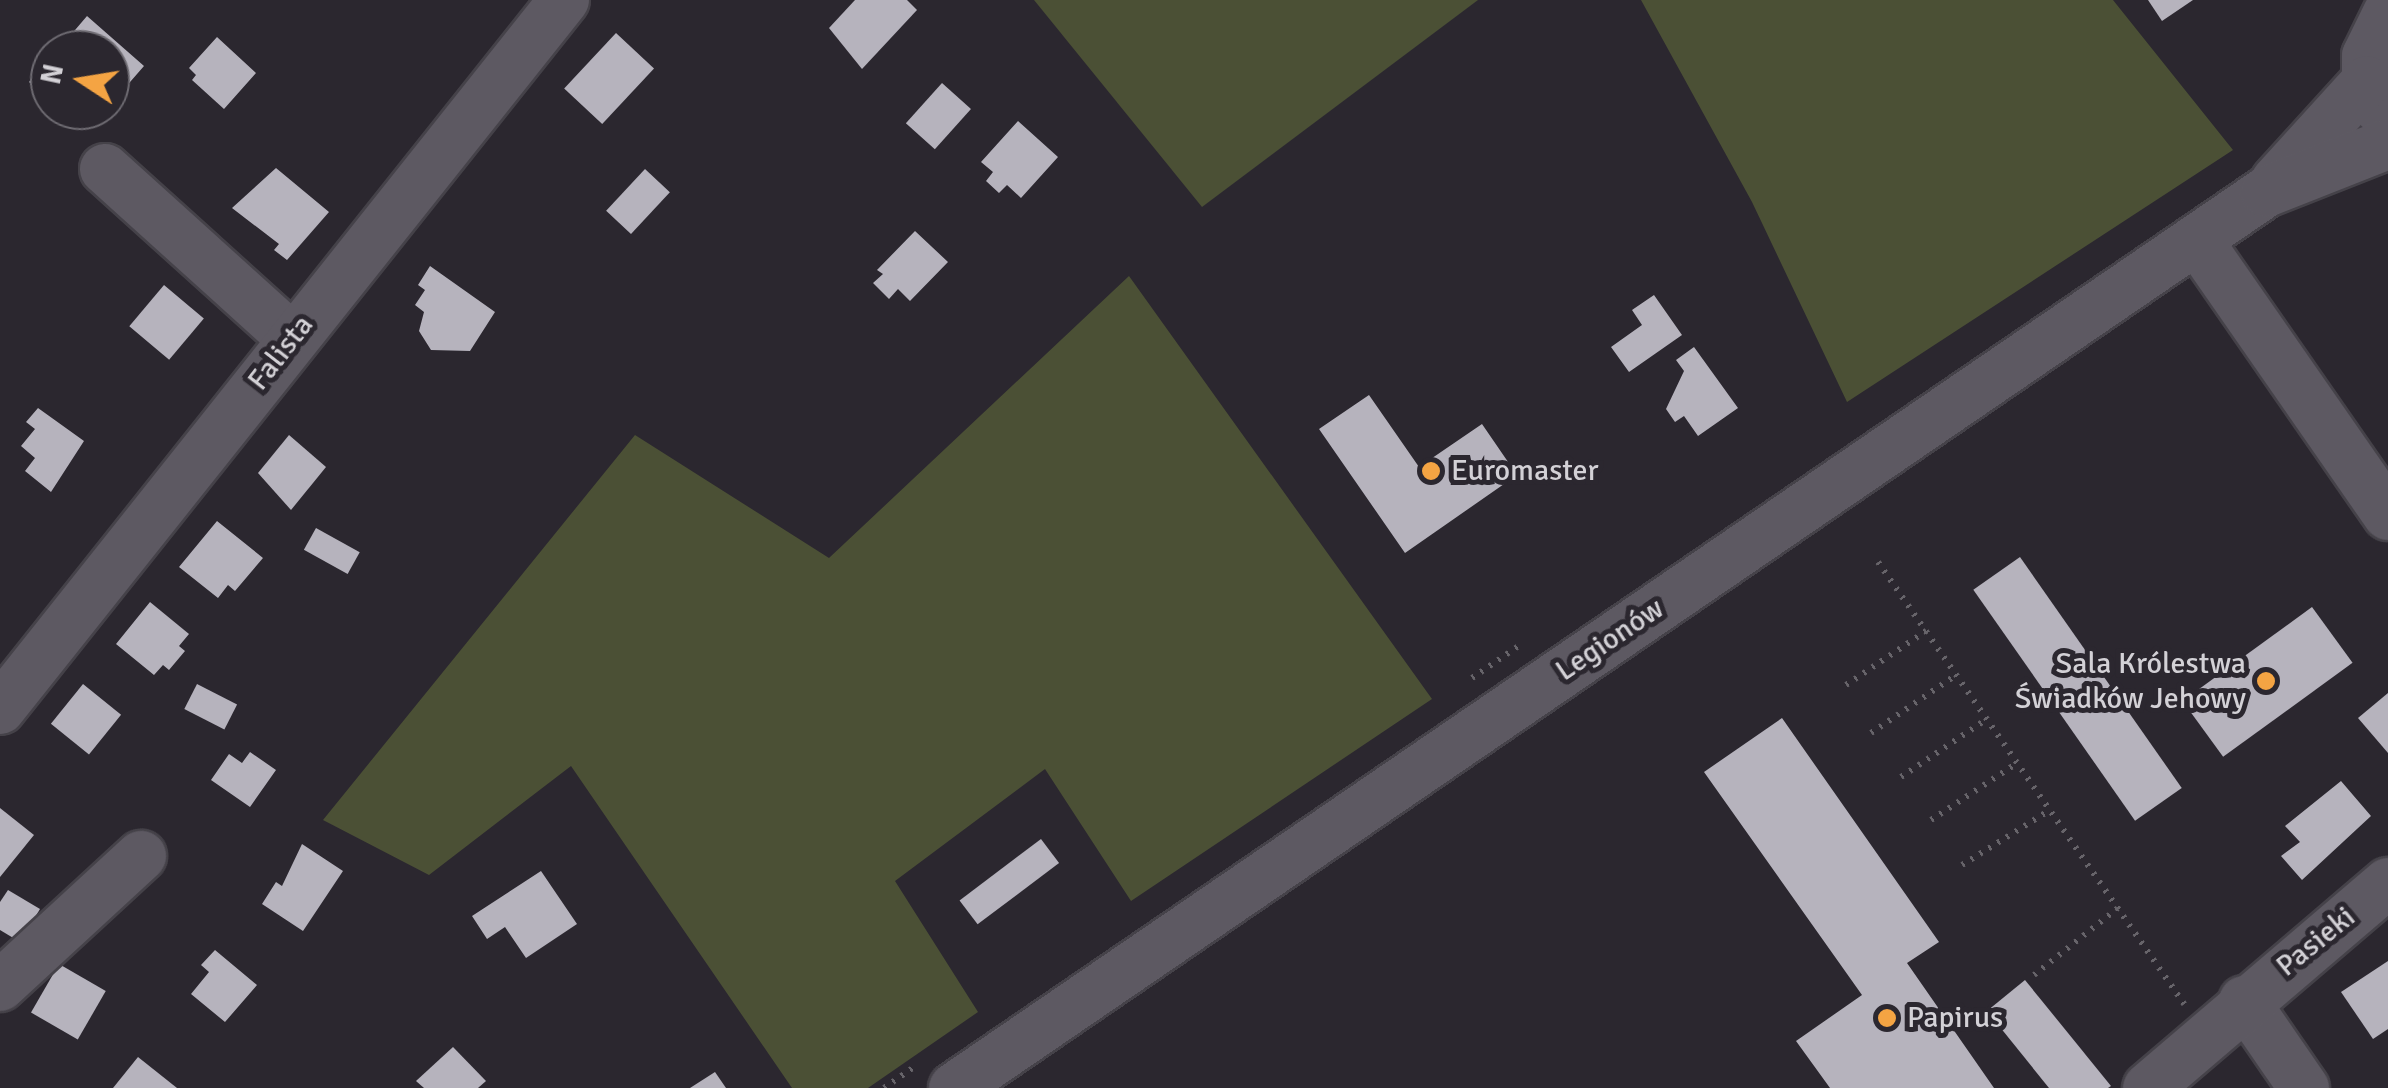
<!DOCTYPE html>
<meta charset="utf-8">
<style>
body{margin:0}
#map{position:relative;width:2388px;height:1088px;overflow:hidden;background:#2b272f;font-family:Signika,sans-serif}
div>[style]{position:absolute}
.green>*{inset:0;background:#4b5035}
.building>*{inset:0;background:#b6b3bd;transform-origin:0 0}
.path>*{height:6px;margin-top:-3px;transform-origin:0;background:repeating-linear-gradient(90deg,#67646a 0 2.5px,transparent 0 10.5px)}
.roads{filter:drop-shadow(2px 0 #454249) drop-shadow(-2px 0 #454249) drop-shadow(0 2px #454249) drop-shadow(0 -2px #454249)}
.minor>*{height:50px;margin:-25px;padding:0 25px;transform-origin:25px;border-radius:25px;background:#5d5962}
.dots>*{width:28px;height:28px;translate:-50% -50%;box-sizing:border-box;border:5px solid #2b272f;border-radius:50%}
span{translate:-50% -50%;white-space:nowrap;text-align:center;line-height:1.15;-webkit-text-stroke:10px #2b272f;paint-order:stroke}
.street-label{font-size:30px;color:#d3d1d6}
.poi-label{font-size:30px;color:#d3d1d6}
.left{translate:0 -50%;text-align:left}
.right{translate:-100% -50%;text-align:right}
.north{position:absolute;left:30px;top:30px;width:100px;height:100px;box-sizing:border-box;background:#2b272f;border:2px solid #6e6b72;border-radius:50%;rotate:282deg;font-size:28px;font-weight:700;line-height:40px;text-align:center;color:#d3d1d6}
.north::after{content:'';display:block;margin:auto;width:35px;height:45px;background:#f4a443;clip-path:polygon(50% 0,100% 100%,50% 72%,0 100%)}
</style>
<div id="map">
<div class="green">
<div style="clip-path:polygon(1034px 0,1478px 0,1202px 207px)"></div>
<div style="clip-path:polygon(1641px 0,2113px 0,2233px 150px,1847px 402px,1752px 202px)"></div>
<div style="clip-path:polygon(1129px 276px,1432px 699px,1131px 901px,1045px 769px,895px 881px,978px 1012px,868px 1088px,792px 1088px,571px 766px,429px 875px,323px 820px,635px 435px,829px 558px)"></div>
</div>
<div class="building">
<div style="clip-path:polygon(855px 0,907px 0,917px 10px,862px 69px,829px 28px)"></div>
<div style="clip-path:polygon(2148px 0,2193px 0,2162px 21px)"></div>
<div style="clip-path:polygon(87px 16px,144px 66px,110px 105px,110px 50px,58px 50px)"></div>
<div style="left:616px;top:33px;width:52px;height:76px;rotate:43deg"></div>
<div style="clip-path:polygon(217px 37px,256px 73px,224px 109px,192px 80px,196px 75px,189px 68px)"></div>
<div style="clip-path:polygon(50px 59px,50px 89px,45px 95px,29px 82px)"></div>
<div style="left:942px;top:83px;width:39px;height:54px;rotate:42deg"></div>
<div style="clip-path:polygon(1018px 121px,1058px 157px,1021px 198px,1007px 185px,999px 193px,986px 181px,993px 172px,981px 162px)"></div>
<div style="clip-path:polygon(276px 168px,329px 212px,287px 260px,274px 250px,279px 244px,232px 208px)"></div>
<div style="left:645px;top:169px;width:34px;height:57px;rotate:43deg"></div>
<div style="clip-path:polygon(915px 231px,948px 262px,910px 301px,898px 289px,889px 299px,873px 283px,883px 274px,877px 270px)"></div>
<div style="clip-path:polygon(430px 266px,495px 312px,470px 351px,431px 350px,419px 331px,424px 312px,415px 305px,425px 290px,418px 285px)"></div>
<div style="left:164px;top:285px;width:52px;height:54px;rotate:40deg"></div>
<div style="clip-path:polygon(1654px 295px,1682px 335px,1629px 372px,1611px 347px,1642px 325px,1632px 310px)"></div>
<div style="clip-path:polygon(1694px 347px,1738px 408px,1698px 436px,1684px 416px,1675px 422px,1666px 409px,1684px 371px,1676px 360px)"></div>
<div style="clip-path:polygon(1369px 395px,1419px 467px,1482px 424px,1517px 475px,1405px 553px,1319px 429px)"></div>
<div style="clip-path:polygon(38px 408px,84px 441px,51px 492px,25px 471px,35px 458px,21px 446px,35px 429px,26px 422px)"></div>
<div style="clip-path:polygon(289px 435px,326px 467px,291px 510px,258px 473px)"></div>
<div style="clip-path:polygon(217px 521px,263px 558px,235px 591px,228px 585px,218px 598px,179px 567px)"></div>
<div style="left:316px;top:528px;width:50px;height:25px;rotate:29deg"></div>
<div style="left:2020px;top:557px;width:282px;height:57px;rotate:55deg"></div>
<div style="clip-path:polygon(150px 602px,189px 634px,179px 646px,185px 651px,169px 670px,163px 665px,154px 675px,116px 644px)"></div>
<div style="left:2312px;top:607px;width:69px;height:160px;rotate:54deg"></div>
<div style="left:83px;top:684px;width:49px;height:51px;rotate:39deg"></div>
<div style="left:197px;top:684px;width:45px;height:28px;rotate:27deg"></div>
<div style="clip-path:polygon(2388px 693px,2388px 753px,2358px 718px)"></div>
<div style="clip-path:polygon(1782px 718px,1939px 942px,1907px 963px,1994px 1088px,1830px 1088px,1796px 1041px,1862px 995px,1704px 772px)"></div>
<div style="clip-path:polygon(250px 752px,276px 770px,250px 807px,211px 780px,229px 754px,242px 763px)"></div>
<div style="clip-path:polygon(2341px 781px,2371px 816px,2302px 880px,2281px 856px,2300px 842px,2285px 826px)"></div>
<div style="clip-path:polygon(0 808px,34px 835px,0 877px)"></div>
<div style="left:1041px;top:839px;width:30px;height:102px;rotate:53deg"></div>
<div style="clip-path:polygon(302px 844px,343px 871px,303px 931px,262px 904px,276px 882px,282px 886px)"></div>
<div style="clip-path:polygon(541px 871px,577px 924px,526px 958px,505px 927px,487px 939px,472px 916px)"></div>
<div style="clip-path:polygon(8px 890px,40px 909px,20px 942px,0 930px,0 902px)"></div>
<div style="clip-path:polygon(215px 950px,257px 985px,225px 1022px,191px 994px,209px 972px,201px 965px)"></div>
<div style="clip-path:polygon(2388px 961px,2388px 1029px,2373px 1039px,2341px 992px)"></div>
<div style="left:59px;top:964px;width:54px;height:56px;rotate:30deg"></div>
<div style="clip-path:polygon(2025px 980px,2111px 1086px,2108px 1088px,2049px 1088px,1987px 1011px)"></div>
<div style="clip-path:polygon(453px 1047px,486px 1081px,478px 1088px,424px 1088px,416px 1081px)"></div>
<div style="clip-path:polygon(138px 1057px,177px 1088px,113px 1088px)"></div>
<div style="clip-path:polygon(715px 1072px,726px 1088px,690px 1088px)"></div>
</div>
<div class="path">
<div style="left:1878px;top:562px;width:538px;rotate:55.3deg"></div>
<div style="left:1472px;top:678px;width:58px;rotate:-34.5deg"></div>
<div style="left:1846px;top:685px;width:97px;rotate:-34deg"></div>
<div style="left:1871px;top:733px;width:103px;rotate:-34.3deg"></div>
<div style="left:1901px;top:777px;width:104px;rotate:-34deg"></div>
<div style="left:1931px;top:820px;width:103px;rotate:-33.5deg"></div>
<div style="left:1962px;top:865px;width:104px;rotate:-32deg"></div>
<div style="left:2034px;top:975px;width:107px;rotate:-38.6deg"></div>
<div style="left:884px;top:1088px;width:40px;rotate:-34.9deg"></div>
</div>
<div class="roads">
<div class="minor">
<div style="left:2379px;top:108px;width:30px;rotate:-114deg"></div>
<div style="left:2367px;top:81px;width:25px;rotate:-90deg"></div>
<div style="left:2367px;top:56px;width:48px;rotate:-64deg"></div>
<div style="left:105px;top:169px;width:252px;rotate:42.1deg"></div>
<div style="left:2276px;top:181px;width:135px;rotate:-47.7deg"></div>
<div style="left:2197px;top:240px;width:335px;rotate:55.2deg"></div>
<div style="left:0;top:709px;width:906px;rotate:-51.5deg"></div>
<div style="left:0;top:986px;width:192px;rotate:-42.7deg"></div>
<div style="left:2244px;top:1001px;width:106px;rotate:55.4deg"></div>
<div style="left:954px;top:1088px;width:1589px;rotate:-34.33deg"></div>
<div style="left:2266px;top:192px;width:131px;rotate:-21.5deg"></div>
<div style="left:2148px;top:1088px;width:316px;rotate:-40.5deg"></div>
</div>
</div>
<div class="dots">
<div style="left:1431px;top:471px;background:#f4a443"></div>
<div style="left:2266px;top:681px;background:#f4a443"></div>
<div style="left:1887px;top:1018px;background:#f4a443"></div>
</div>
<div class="street-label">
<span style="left:281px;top:353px;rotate:-52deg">Falista</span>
<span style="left:1610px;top:640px;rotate:-34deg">Legionów</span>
<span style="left:2316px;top:942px;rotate:-39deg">Pasieki</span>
</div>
<div class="poi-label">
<span class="left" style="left:1451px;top:471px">Euromaster</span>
<span class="right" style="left:2246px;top:681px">Sala Królestwa<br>Świadków Jehowy</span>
<span class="left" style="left:1907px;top:1018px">Papirus</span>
</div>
<div class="north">N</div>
</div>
